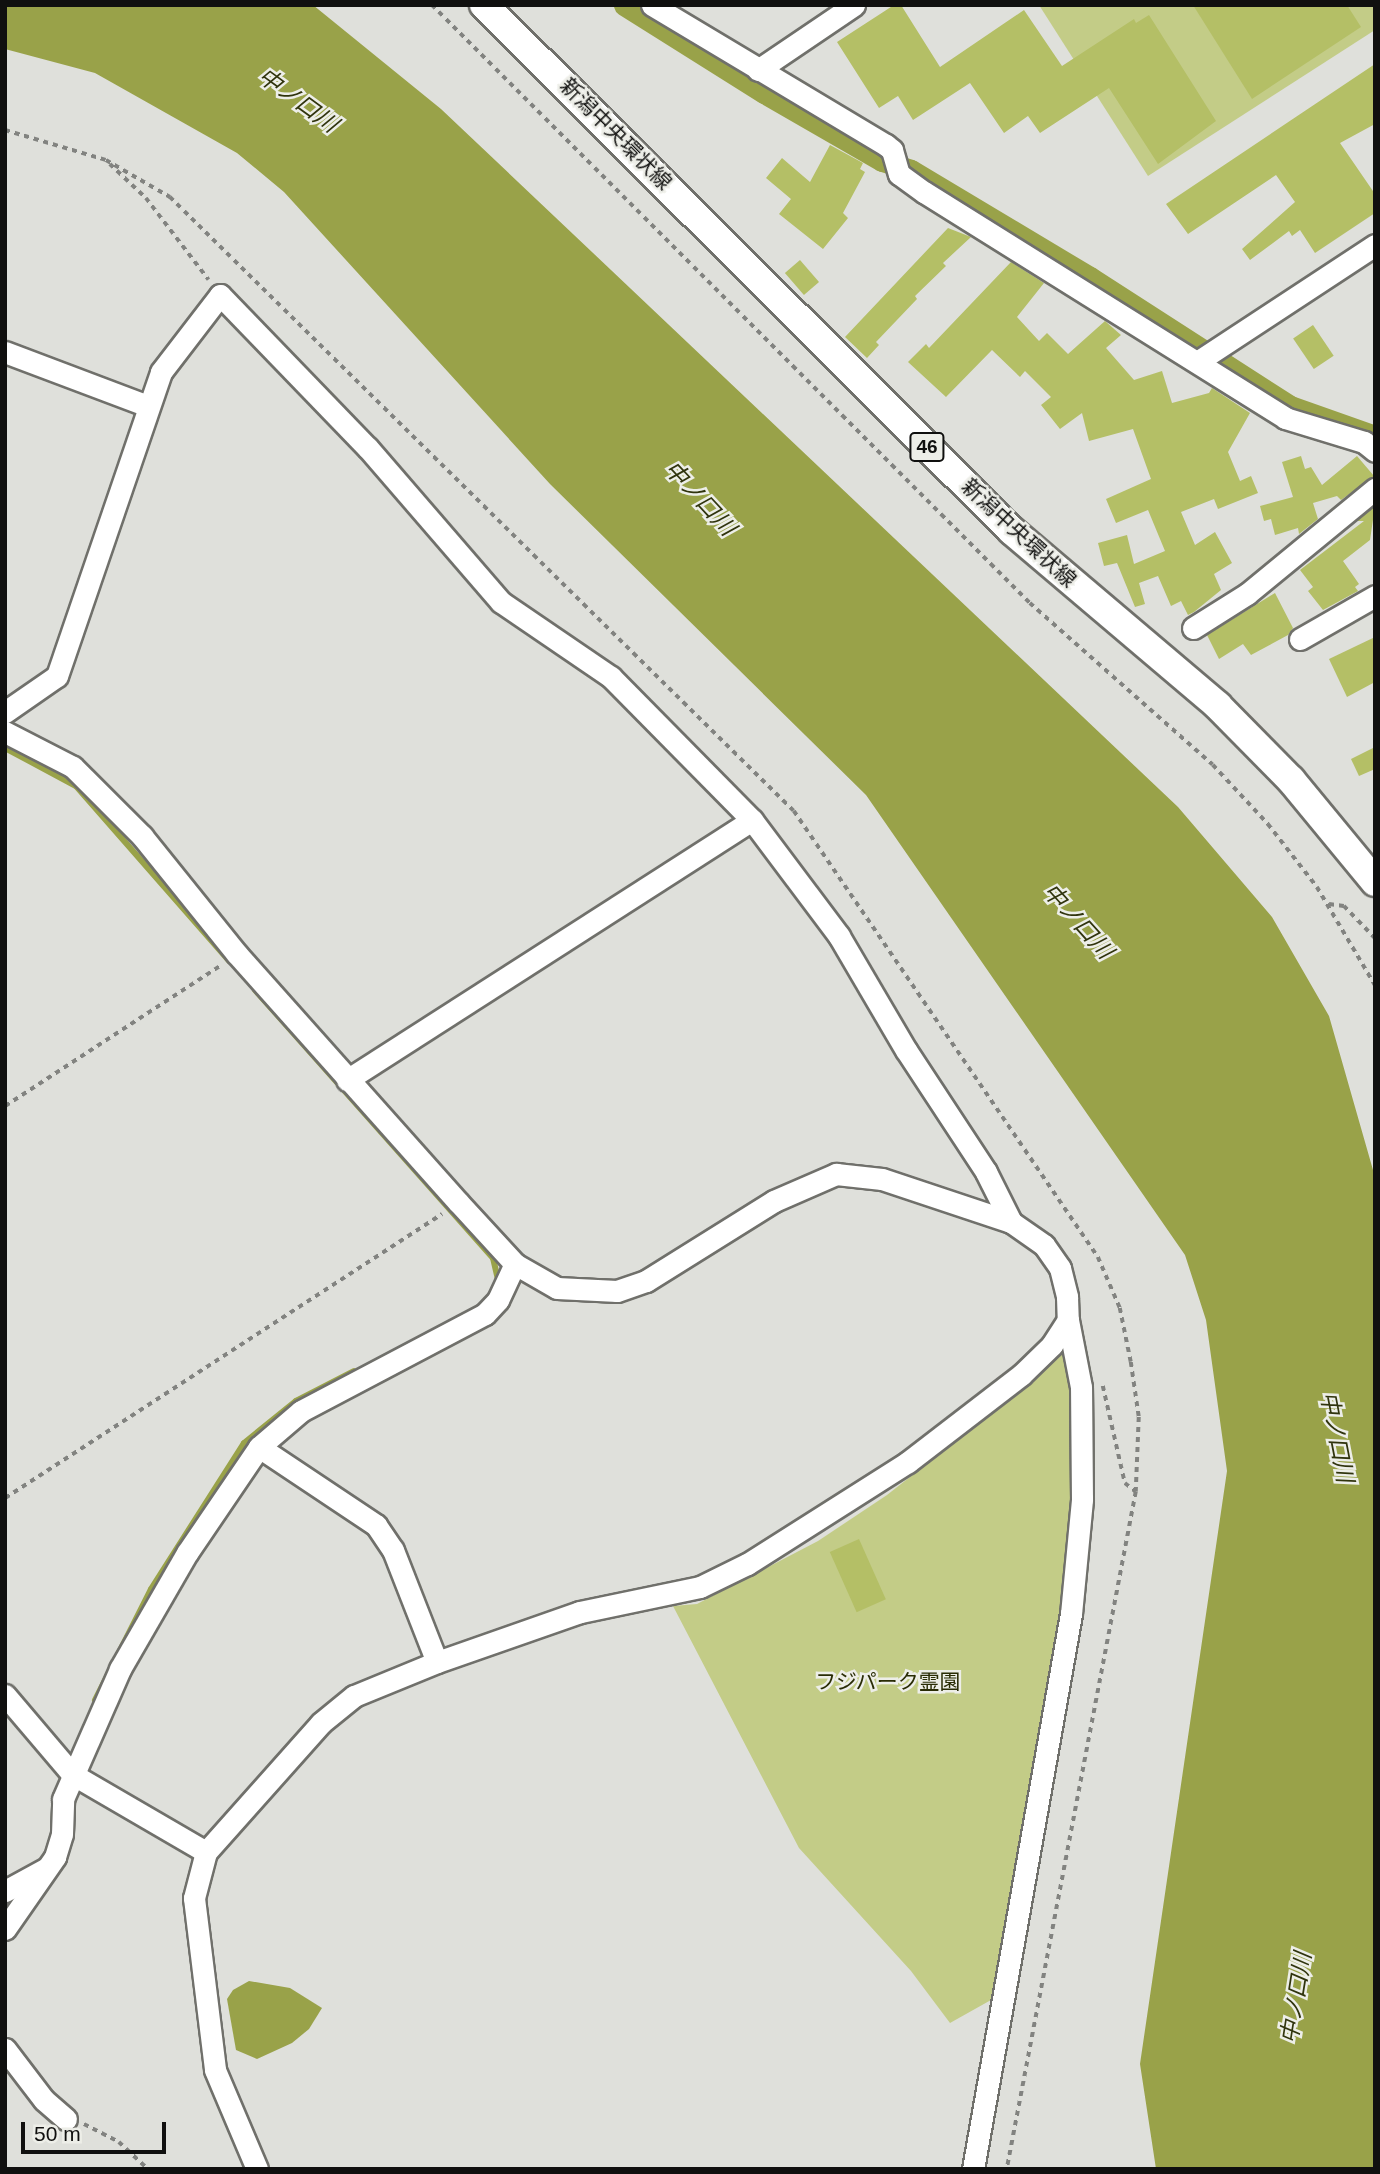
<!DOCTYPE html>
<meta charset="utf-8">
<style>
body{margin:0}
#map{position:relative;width:1380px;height:2174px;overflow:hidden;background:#dfe0db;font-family:Helvetica,"Noto Sans JP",sans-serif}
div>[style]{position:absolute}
.green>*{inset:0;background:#c3cc87}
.water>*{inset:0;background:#99a249}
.stream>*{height:6px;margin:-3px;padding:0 3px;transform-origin:3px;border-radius:3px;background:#99a249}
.canal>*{height:21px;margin:-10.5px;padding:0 10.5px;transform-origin:10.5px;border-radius:10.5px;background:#99a249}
.building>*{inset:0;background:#b4bf66;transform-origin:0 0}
.path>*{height:3.5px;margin-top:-1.75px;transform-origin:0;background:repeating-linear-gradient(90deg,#828380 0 5px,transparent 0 10px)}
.roads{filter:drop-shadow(2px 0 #70706b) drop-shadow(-2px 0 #70706b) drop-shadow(0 2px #70706b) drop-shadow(0 -2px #70706b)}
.minor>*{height:21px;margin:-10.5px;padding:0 10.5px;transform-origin:10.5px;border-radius:10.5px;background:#fff}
.major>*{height:28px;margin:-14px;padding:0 14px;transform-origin:14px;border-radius:14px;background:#fff}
span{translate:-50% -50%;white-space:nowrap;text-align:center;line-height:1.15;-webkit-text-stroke:5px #edeee8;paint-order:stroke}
.shield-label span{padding:2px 5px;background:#edeee8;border:2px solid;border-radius:5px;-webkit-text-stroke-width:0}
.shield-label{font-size:19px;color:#10100f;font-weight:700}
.street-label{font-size:21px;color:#10100f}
.park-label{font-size:21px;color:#292c05}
.water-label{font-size:23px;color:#30340d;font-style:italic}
.frame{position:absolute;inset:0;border:7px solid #10100f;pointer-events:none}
.scale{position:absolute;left:21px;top:2122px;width:145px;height:32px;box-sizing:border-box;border:4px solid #10100f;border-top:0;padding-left:9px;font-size:21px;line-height:24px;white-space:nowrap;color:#10100f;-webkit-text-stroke:5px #edeee8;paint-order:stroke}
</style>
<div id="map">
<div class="green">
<div style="clip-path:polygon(1039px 5px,1375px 5px,1375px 30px,1148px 176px)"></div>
<div style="clip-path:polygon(1066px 1343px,1074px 1398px,1073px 1516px,1063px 1599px,991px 2000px,950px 2023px,911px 1971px,799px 1848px,673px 1606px,697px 1604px,818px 1541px,887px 1495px,1013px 1396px)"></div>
</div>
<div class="water">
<div style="clip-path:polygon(5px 5px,313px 5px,441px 109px,1178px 807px,1272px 917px,1329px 1016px,1375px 1177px,1375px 2169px,1156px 2169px,1140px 2064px,1227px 1471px,1206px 1320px,1185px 1255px,866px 795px,550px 484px,284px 192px,237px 153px,95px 73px,5px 49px)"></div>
<div style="clip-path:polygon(249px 1981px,290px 1988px,322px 2008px,309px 2029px,292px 2043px,257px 2059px,236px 2050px,227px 1999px,233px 1990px)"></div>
</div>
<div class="stream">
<div style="left:5px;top:748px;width:81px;rotate:28.2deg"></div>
<div style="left:76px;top:786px;width:232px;rotate:48.8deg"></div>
<div style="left:255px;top:990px;width:358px;rotate:48.4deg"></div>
<div style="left:493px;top:1258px;width:22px;rotate:77deg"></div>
<div style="left:95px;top:1700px;width:124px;rotate:-63.2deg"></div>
<div style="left:151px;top:1589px;width:173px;rotate:-57.5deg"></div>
<div style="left:244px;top:1443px;width:67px;rotate:-38.9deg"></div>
<div style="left:296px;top:1401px;width:65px;rotate:-27.3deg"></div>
</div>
<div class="canal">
<div style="left:624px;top:5px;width:165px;rotate:32.2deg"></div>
<div style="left:764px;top:93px;width:136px;rotate:30deg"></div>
<div style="left:882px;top:161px;width:30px;rotate:17deg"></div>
<div style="left:911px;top:170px;width:209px;rotate:30.9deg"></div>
<div style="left:1090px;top:277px;width:238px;rotate:32.8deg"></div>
<div style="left:1290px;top:406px;width:90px;rotate:19.4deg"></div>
</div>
<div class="building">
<div style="clip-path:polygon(894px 5px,901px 5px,940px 67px,1024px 10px,1062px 66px,1134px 19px,1136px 23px,1149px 15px,1216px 121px,1158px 164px,1109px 88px,1040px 133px,1028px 116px,1004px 133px,970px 83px,913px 120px,898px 96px,879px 108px,837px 42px)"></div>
<div style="clip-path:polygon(1193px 5px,1347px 5px,1361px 27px,1252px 99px)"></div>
<div style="clip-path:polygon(1375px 64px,1375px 124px,1340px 143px,1375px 194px,1375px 213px,1315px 253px,1300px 230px,1292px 236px,1289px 231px,1250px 260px,1242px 249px,1295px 202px,1276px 175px,1188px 234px,1166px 204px)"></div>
<div style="clip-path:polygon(830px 145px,863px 163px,860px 169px,865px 172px,843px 213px,848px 218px,823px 249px,779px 214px,791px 199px,766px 178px,782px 158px,810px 182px)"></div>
<div style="clip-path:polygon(948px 228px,971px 237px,943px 263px,946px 266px,915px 296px,917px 299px,876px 342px,879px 345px,867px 358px,845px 337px)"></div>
<div style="left:800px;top:260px;width:29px;height:20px;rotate:49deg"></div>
<div style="clip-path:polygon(1011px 262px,1044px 283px,1017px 317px,1039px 341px,1047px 333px,1068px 354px,1105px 321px,1121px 335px,1106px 348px,1134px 380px,1162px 371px,1172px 403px,1209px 393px,1212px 388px,1250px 413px,1228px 452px,1240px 481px,1251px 476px,1258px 493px,1218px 509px,1214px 499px,1181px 512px,1195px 545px,1215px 532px,1232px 563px,1214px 574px,1221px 590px,1194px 612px,1188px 615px,1181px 601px,1171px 606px,1158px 576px,1139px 583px,1145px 604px,1135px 607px,1117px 563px,1104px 566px,1098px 543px,1127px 535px,1134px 564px,1165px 551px,1148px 510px,1116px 523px,1106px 499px,1151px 479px,1133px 429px,1089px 441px,1082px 413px,1060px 429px,1041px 405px,1051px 397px,1025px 371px,1020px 377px,992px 350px,946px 397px,908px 362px,926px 344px,929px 348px)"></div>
<div style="left:1313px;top:325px;width:37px;height:24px;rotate:56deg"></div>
<div style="clip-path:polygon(1301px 456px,1305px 469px,1311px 467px,1322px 485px,1357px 456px,1374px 476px,1341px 500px,1337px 496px,1313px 503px,1318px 519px,1299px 534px,1298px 528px,1275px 535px,1271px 519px,1264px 521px,1260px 506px,1293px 497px,1282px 462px)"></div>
<div style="clip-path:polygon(1375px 506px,1370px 540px,1343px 561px,1359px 584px,1355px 587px,1358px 591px,1323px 610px,1308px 591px,1313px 587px,1300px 570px,1364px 521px,1357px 521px)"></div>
<div style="clip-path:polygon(1275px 593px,1293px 628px,1288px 635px,1251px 655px,1243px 644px,1219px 659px,1207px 635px)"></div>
<div style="clip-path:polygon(1375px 637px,1375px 682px,1347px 697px,1329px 659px)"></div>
<div style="clip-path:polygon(1375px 747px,1375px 769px,1359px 776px,1351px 759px)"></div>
<div style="left:859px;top:1539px;width:66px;height:32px;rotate:66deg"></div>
</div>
<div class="path">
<div style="left:432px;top:5px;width:846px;rotate:45deg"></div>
<div style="left:1030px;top:603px;width:244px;rotate:41.5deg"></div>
<div style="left:1213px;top:765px;width:81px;rotate:47deg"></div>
<div style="left:1268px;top:824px;width:80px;rotate:52.1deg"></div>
<div style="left:1317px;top:887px;width:114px;rotate:59.4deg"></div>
<div style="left:5px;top:130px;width:105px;rotate:16.5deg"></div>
<div style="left:106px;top:160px;width:74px;rotate:30deg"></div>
<div style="left:170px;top:197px;width:875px;rotate:44.54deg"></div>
<div style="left:794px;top:811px;width:540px;rotate:55.72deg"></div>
<div style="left:1098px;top:1257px;width:56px;rotate:66.7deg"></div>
<div style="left:1120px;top:1308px;width:55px;rotate:78.5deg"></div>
<div style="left:1131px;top:1362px;width:56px;rotate:81.7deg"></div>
<div style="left:1139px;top:1417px;width:75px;rotate:92.3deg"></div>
<div style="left:1136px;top:1492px;width:689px;rotate:100.79deg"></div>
<div style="left:110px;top:164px;width:50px;rotate:43.4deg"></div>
<div style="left:146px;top:198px;width:103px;rotate:52.5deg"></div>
<div style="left:1329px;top:904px;width:15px;rotate:8deg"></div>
<div style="left:1344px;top:906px;width:45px;rotate:45.9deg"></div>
<div style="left:5px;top:1106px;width:258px;rotate:-33.1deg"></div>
<div style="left:1103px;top:1386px;width:99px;rotate:77.2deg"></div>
<div style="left:1125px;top:1483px;width:14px;rotate:39deg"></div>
<div style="left:5px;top:1498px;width:521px;rotate:-33.02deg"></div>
<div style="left:84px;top:2124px;width:39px;rotate:27deg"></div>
<div style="left:119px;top:2142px;width:40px;rotate:43deg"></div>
</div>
<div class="roads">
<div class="minor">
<div style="left:652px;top:5px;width:273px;rotate:30.9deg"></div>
<div style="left:886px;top:145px;width:8px;rotate:40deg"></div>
<div style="left:892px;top:150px;width:25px;rotate:74deg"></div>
<div style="left:899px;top:174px;width:31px;rotate:36deg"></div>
<div style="left:924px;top:192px;width:426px;rotate:32deg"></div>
<div style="left:1285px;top:418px;width:83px;rotate:16.9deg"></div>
<div style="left:1364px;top:442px;width:14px;rotate:39deg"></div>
<div style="left:758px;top:70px;width:116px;rotate:-34.1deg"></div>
<div style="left:5px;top:352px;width:153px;rotate:20.7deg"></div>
<div style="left:1197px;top:362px;width:213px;rotate:-33.3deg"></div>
<div style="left:1193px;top:628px;width:64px;rotate:-32.2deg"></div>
<div style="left:1247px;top:594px;width:166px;rotate:-39.4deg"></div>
<div style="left:1300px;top:639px;width:86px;rotate:-29.8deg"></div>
<div style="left:5px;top:712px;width:63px;rotate:-34.7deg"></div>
<div style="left:57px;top:676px;width:321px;rotate:-71.1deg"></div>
<div style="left:161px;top:372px;width:97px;rotate:-52.5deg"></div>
<div style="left:220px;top:295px;width:213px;rotate:46deg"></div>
<div style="left:368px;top:448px;width:203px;rotate:49.2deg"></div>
<div style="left:501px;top:602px;width:133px;rotate:34.3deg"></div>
<div style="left:611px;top:677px;width:201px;rotate:45.4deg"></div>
<div style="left:752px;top:820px;width:145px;rotate:53.1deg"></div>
<div style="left:839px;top:936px;width:132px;rotate:59.6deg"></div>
<div style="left:906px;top:1050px;width:146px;rotate:56.7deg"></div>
<div style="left:986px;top:1172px;width:56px;rotate:63.4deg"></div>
<div style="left:5px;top:732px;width:76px;rotate:27.2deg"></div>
<div style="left:73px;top:767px;width:98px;rotate:45deg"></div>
<div style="left:142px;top:836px;width:151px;rotate:51.2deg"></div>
<div style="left:237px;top:954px;width:332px;rotate:48.3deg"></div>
<div style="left:458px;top:1202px;width:84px;rotate:47.4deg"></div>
<div style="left:515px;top:1264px;width:48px;rotate:29.7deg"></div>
<div style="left:557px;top:1288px;width:60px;rotate:2.9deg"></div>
<div style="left:617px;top:1291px;width:31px;rotate:-19deg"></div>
<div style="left:646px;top:1281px;width:151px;rotate:-32deg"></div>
<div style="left:774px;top:1201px;width:68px;rotate:-23.5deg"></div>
<div style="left:836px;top:1174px;width:46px;rotate:6.2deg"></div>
<div style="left:882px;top:1179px;width:136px;rotate:18.4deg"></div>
<div style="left:1011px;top:1222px;width:40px;rotate:34.9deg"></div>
<div style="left:1044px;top:1245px;width:28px;rotate:55deg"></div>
<div style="left:1060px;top:1268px;width:30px;rotate:76deg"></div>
<div style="left:1067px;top:1297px;width:23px;rotate:88deg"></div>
<div style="left:1068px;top:1320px;width:30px;rotate:123deg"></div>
<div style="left:1052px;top:1345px;width:43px;rotate:135.9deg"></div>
<div style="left:1021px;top:1375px;width:143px;rotate:142.4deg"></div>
<div style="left:908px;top:1462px;width:191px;rotate:147.6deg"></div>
<div style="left:747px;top:1564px;width:52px;rotate:153.9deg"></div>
<div style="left:700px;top:1587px;width:123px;rotate:168.2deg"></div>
<div style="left:580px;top:1612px;width:151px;rotate:160.7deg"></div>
<div style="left:437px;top:1662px;width:90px;rotate:157.7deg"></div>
<div style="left:354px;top:1696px;width:43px;rotate:140.7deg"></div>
<div style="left:321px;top:1723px;width:173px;rotate:131.7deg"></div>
<div style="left:206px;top:1852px;width:48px;rotate:104.6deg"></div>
<div style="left:194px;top:1898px;width:173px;rotate:83deg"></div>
<div style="left:215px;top:2070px;width:108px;rotate:67deg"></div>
<div style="left:347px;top:1080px;width:481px;rotate:-32.7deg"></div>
<div style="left:259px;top:1447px;width:141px;rotate:33.7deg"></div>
<div style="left:376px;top:1525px;width:30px;rotate:56deg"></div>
<div style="left:393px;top:1550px;width:120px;rotate:68.6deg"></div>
<div style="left:5px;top:1695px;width:104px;rotate:49.7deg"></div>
<div style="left:72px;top:1774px;width:155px;rotate:30.2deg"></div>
<div style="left:5px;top:1891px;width:46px;rotate:-28.8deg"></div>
<div style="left:5px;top:1929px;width:88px;rotate:-55.2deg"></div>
<div style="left:55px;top:1857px;width:24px;rotate:-73deg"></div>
<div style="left:62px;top:1834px;width:35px;rotate:-88deg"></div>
<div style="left:63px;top:1799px;width:142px;rotate:-66.3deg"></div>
<div style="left:120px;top:1669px;width:134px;rotate:-60deg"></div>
<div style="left:187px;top:1553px;width:128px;rotate:-55.8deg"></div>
<div style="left:259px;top:1447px;width:55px;rotate:-40.6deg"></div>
<div style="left:301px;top:1411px;width:208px;rotate:-27.8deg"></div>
<div style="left:485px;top:1314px;width:19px;rotate:-47deg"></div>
<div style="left:498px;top:1300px;width:40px;rotate:-65deg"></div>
<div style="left:5px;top:2049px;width:64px;rotate:52.6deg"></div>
<div style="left:44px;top:2100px;width:29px;rotate:41deg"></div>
<div style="left:973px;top:2169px;width:564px;rotate:-79.99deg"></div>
<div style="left:1071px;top:1614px;width:116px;rotate:-84.5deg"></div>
<div style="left:1082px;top:1499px;width:112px;rotate:-90.5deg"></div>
<div style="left:1081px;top:1387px;width:68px;rotate:-101deg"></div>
</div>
<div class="major">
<div style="left:484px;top:5px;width:745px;rotate:44.89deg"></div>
<div style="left:1012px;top:531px;width:270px;rotate:40.3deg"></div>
<div style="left:1218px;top:706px;width:104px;rotate:45.4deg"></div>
<div style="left:1291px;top:780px;width:132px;rotate:50.5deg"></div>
</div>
</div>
<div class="shield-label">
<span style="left:927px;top:447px">46</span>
</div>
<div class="street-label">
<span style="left:616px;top:134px;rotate:45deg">新潟中央環状線</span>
<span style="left:1019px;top:533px;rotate:43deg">新潟中央環状線</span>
</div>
<div class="park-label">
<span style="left:888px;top:1682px">フジパーク霊園</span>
</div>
<div class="water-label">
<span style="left:298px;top:100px;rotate:36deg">中ノ口川</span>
<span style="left:700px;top:498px;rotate:47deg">中ノ口川</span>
<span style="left:1078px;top:921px;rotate:48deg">中ノ口川</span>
<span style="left:1337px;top:1437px;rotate:79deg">中ノ口川</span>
<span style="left:1296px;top:1998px;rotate:-81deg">中ノ口川</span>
</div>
<div class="frame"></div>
<div class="scale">50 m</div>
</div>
